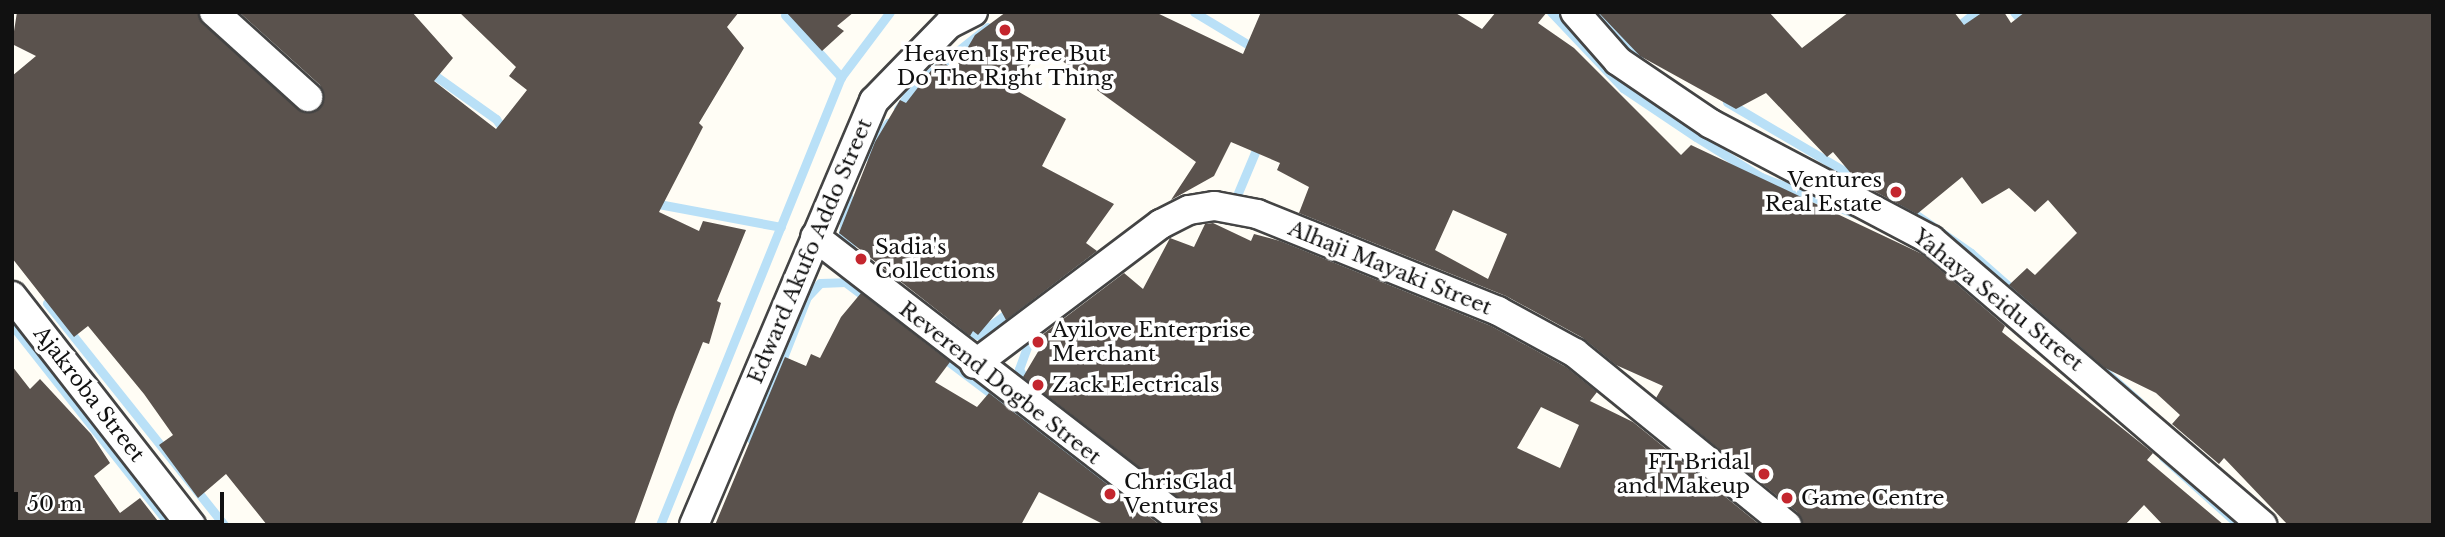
<!DOCTYPE html>
<style>
body{margin:0}
#map{position:relative;width:2445px;height:537px;overflow:hidden;background:#fffdf5;font-family:"Libre Baskerville",serif}
div>[style]{position:absolute}
.stream>*{height:9px;margin:-4.5px;padding:0 4.5px;transform-origin:4.5px;border-radius:4.5px;background:#b9e0f7}
.building>*{inset:0;background:#5a524d}
.roads{filter:drop-shadow(2px 0 #444) drop-shadow(-2px 0 #444) drop-shadow(0 2px #444) drop-shadow(0 -2px #444)}
.minor>*{height:28px;margin:-14px;padding:0 14px;transform-origin:14px;border-radius:14px;background:#fff}
.dots>*{width:19px;height:19px;translate:-50% -50%;box-sizing:border-box;border:4px solid #fff;border-radius:50%}
span{translate:-50% -50%;white-space:nowrap;text-align:center;line-height:1.15;-webkit-text-stroke:7px #fff;paint-order:stroke}
.poi-label{font-size:21px;color:#111}
.right{translate:-100% -50%;text-align:right}
.left{translate:0 -50%;text-align:left}
.street-label{font-size:21px;color:#111}
.frame{position:absolute;inset:0;border:14px solid #111;pointer-events:none}
.scale{position:absolute;left:14px;top:492px;width:210px;height:32px;box-sizing:border-box;border:4px solid #111;border-top:0;padding-left:9px;font-size:21px;line-height:24px;white-space:nowrap;color:#111;-webkit-text-stroke:5px #fff;paint-order:stroke}
</style>
<div id="map">
<div class="stream">
<div style="left:1194px;top:12px;width:74px;rotate:31.1deg"></div>
<div style="left:1551px;top:12px;width:105px;rotate:46.5deg"></div>
<div style="left:1623px;top:88px;width:88px;rotate:33.9deg"></div>
<div style="left:1696px;top:137px;width:76px;rotate:31.6deg"></div>
<div style="left:1761px;top:177px;width:97px;rotate:21.3deg"></div>
<div style="left:2014px;top:12px;width:19px;rotate:51deg"></div>
<div style="left:785px;top:15px;width:84px;rotate:47.9deg"></div>
<div style="left:1603px;top:15px;width:24px;rotate:55deg"></div>
<div style="left:1617px;top:35px;width:31px;rotate:36deg"></div>
<div style="left:1953px;top:30px;width:29px;rotate:-38deg"></div>
<div style="left:430px;top:72px;width:81px;rotate:35.5deg"></div>
<div style="left:496px;top:119px;width:16px;rotate:55deg"></div>
<div style="left:1727px;top:102px;width:158px;rotate:30.5deg"></div>
<div style="left:898px;top:109px;width:29px;rotate:-55deg"></div>
<div style="left:915px;top:85px;width:93px;rotate:-38.5deg"></div>
<div style="left:864px;top:157px;width:42px;rotate:-54.8deg"></div>
<div style="left:848px;top:196px;width:37px;rotate:98deg"></div>
<div style="left:843px;top:233px;width:21px;rotate:61deg"></div>
<div style="left:1235px;top:200px;width:62px;rotate:-67.2deg"></div>
<div style="left:653px;top:203px;width:130px;rotate:10.6deg"></div>
<div style="left:1902px;top:205px;width:84px;rotate:34.8deg"></div>
<div style="left:1971px;top:253px;width:231px;rotate:41.5deg"></div>
<div style="left:47px;top:303px;width:284px;rotate:51.4deg"></div>
<div style="left:12px;top:325px;width:255px;rotate:51.7deg"></div>
<div style="left:954px;top:331px;width:24px;rotate:9deg"></div>
<div style="left:978px;top:335px;width:38px;rotate:-37deg"></div>
<div style="left:1008px;top:312px;width:32px;rotate:-18deg"></div>
<div style="left:941px;top:356px;width:238px;rotate:37deg"></div>
<div style="left:1031px;top:390px;width:24px;rotate:-120deg"></div>
<div style="left:1019px;top:369px;width:37px;rotate:-70deg"></div>
<div style="left:751px;top:439px;width:153px;rotate:-68.5deg"></div>
<div style="left:807px;top:297px;width:19px;rotate:-47deg"></div>
<div style="left:820px;top:283px;width:25px;rotate:-2deg"></div>
<div style="left:845px;top:282px;width:76px;rotate:37deg"></div>
<div style="left:2163px;top:457px;width:102px;rotate:41.8deg"></div>
<div style="left:660px;top:525px;width:483px;rotate:-68deg"></div>
<div style="left:841px;top:77px;width:81px;rotate:-53deg"></div>
</div>
<div class="building">
<div style="clip-path:polygon(17px 12px,198px 12px,203px 24px,305px 113px,324px 101px,320px 85px,239px 12px,412px 12px,453px 58px,434px 81px,496px 129px,527px 90px,509px 76px,516px 67px,459px 12px,739px 12px,727px 27px,744px 48px,699px 123px,703px 127px,659px 212px,699px 231px,703px 221px,746px 230px,717px 301px,721px 303px,709px 344px,703px 342px,675px 412px,634px 525px,267px 525px,226px 474px,198px 498px,159px 445px,173px 435px,144px 394px,88px 326px,74px 337px,12px 258px,12px 76px,36px 56px,12px 44px)"></div>
<div style="clip-path:polygon(786px 12px,854px 12px,837px 26px,844px 31px,822px 51px)"></div>
<div style="clip-path:polygon(evenodd,1006px 12px,1155px 12px,1243px 54px,1261px 12px,1454px 12px,1482px 29px,1496px 12px,1547px 12px,1538px 23px,1574px 48px,1681px 155px,1691px 145px,1922px 254px,2005px 326px,2002px 332px,2153px 453px,2147px 460px,2224px 525px,2163px 525px,2144px 505px,2125px 525px,1803px 525px,1797px 512px,1656px 398px,1663px 386px,1616px 365px,1583px 338px,1506px 296px,1299px 213px,1309px 187px,1277px 170px,1280px 163px,1231px 142px,1214px 176px,1171px 200px,1196px 162px,1097px 90px,1100px 85px,1043px 49px,1012px 88px,1066px 119px,1042px 166px,1114px 204px,1086px 243px,1097px 251px,1006px 320px,1000px 309px,978px 335px,973px 331px,970px 336px,839px 233px,875px 142px,900px 100px,906px 103px,940px 59px,954px 71px,975px 35px,1006px 12px,1453px 210px,1507px 234px,1488px 279px,1435px 250px,1453px 210px)"></div>
<div style="clip-path:polygon(1598px 12px,1769px 12px,1802px 48px,1849px 12px,1954px 12px,1964px 25px,1983px 12px,2004px 12px,2011px 23px,2025px 12px,2433px 12px,2433px 525px,2288px 525px,2224px 458px,2219px 464px,2172px 424px,2180px 415px,2156px 393px,2105px 368px,2009px 285px,2027px 268px,2035px 275px,2077px 233px,2048px 200px,2035px 212px,2009px 188px,1982px 204px,1962px 177px,1917px 214px,1859px 183px,1833px 152px,1827px 157px,1766px 93px,1736px 109px,1640px 56px)"></div>
<div style="clip-path:polygon(evenodd,1213px 223px,1251px 241px,1254px 234px,1280px 241px,1491px 326px,1566px 367px,1597px 392px,1590px 401px,1633px 422px,1760px 525px,1203px 525px,1197px 512px,1023px 377px,1039px 350px,1030px 344px,1124px 273px,1143px 289px,1170px 238px,1194px 247px,1205px 224px,1213px 223px,1541px 407px,1579px 425px,1560px 468px,1517px 448px,1541px 407px)"></div>
<div style="clip-path:polygon(861px 293px,950px 362px,935px 382px,977px 407px,989px 393px,1160px 525px,1105px 525px,1039px 492px,1021px 525px,715px 525px,785px 357px,806px 366px,811px 354px,820px 358px,841px 317px)"></div>
<div style="clip-path:polygon(12px 366px,30px 389px,40px 379px,91px 434px,110px 463px,94px 476px,120px 513px,140px 498px,161px 525px,12px 525px)"></div>
</div>
<div class="roads">
<div class="minor">
<div style="left:214px;top:12px;width:127px;rotate:42.1deg"></div>
<div style="left:1575px;top:12px;width:65px;rotate:48.7deg"></div>
<div style="left:1618px;top:61px;width:112px;rotate:34.1deg"></div>
<div style="left:1711px;top:124px;width:249px;rotate:27.8deg"></div>
<div style="left:1931px;top:240px;width:437px;rotate:40.7deg"></div>
<div style="left:815px;top:237px;width:470px;rotate:37.7deg"></div>
<div style="left:12px;top:296px;width:291px;rotate:52deg"></div>
<div style="left:975px;top:364px;width:233px;rotate:-37deg"></div>
<div style="left:1161px;top:224px;width:31px;rotate:-27deg"></div>
<div style="left:1189px;top:210px;width:26px;rotate:-9deg"></div>
<div style="left:1215px;top:206px;width:43px;rotate:10.8deg"></div>
<div style="left:1257px;top:214px;width:260px;rotate:21.9deg"></div>
<div style="left:1498px;top:311px;width:88px;rotate:28.6deg"></div>
<div style="left:1575px;top:353px;width:273px;rotate:39.1deg"></div>
<div style="left:694px;top:525px;width:461px;rotate:-67deg"></div>
<div style="left:874px;top:101px;width:107px;rotate:-45.8deg"></div>
<div style="left:949px;top:24px;width:27px;rotate:-27deg"></div>
</div>
</div>
<div class="dots">
<div style="left:1005px;top:30px;background:#c4262e"></div>
<div style="left:1896px;top:192px;background:#c4262e"></div>
<div style="left:861px;top:259px;background:#c4262e"></div>
<div style="left:1038px;top:342px;background:#c4262e"></div>
<div style="left:1038px;top:385px;background:#c4262e"></div>
<div style="left:1764px;top:474px;background:#c4262e"></div>
<div style="left:1110px;top:494px;background:#c4262e"></div>
<div style="left:1787px;top:498px;background:#c4262e"></div>
</div>
<div class="poi-label">
<span style="left:1005px;top:66px">Heaven Is Free But<br>Do The Right Thing</span>
<span class="right" style="left:1882px;top:192px">Ventures<br>Real Estate</span>
<span class="left" style="left:875px;top:259px">Sadia's<br>Collections</span>
<span class="left" style="left:1052px;top:342px">Ayilove Enterprise<br>Merchant</span>
<span class="left" style="left:1052px;top:385px">Zack Electricals</span>
<span class="right" style="left:1750px;top:474px">FT Bridal<br>and Makeup</span>
<span class="left" style="left:1124px;top:494px">ChrisGlad<br>Ventures</span>
<span class="left" style="left:1801px;top:498px">Game Centre</span>
</div>
<div class="street-label">
<span style="left:810px;top:251px;rotate:-67deg">Edward Akufo Addo Street</span>
<span style="left:1390px;top:268px;rotate:22deg">Alhaji Mayaki Street</span>
<span style="left:1998px;top:300px;rotate:39deg">Yahaya Seidu Street</span>
<span style="left:1000px;top:383px;rotate:38deg">Reverend Dogbe Street</span>
<span style="left:89px;top:394px;rotate:52deg">Ajakroba Street</span>
</div>
<div class="frame"></div>
<div class="scale">50 m</div>
</div>
